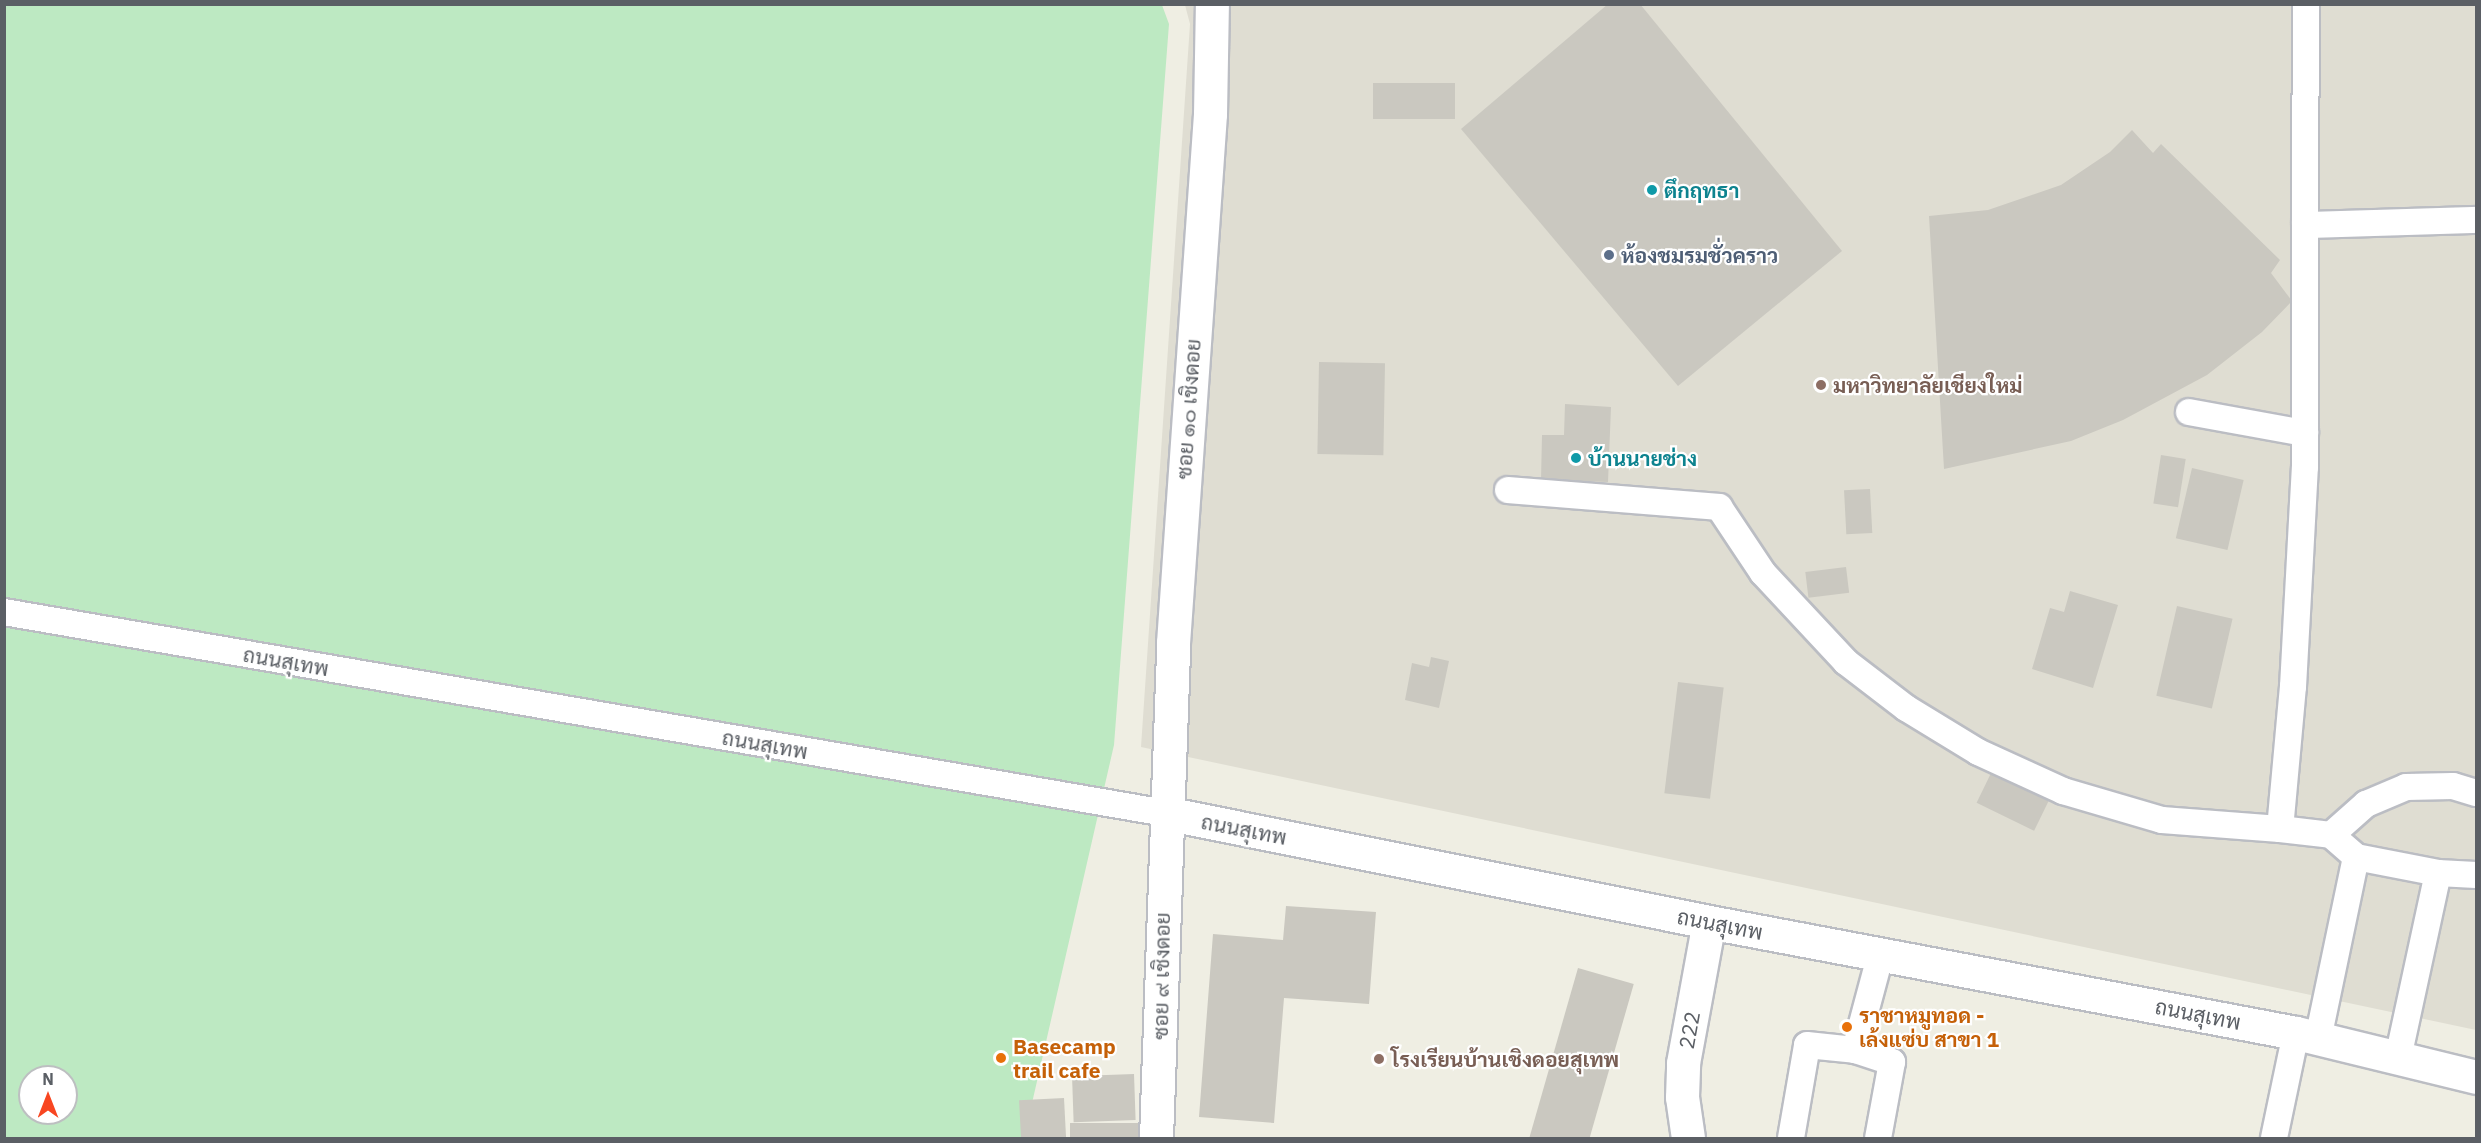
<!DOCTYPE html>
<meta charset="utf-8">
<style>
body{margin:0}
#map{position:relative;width:2481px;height:1143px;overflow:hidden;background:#efeee3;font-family:"IBM Plex Sans",Sarabun,sans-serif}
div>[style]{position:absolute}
.education>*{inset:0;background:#dfddd2}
.green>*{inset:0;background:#bde9c2}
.building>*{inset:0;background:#cac8c0;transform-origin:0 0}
.roads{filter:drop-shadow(2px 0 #bbbdc3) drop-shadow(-2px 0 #bbbdc3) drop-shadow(0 2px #bbbdc3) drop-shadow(0 -2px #bbbdc3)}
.service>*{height:26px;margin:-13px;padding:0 13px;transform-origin:13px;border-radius:13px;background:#fff}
.minor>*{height:33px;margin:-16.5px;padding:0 16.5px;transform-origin:16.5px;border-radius:16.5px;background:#fff}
.dots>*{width:16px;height:16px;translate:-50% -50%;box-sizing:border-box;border:3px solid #fff;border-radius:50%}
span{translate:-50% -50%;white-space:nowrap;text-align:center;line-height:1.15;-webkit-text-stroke:4.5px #fff;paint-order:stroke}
.culture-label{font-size:21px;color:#0d838f;font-weight:700}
.left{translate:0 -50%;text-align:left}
.service-label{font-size:21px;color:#4e5e75;font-weight:700}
.education-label{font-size:21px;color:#785e54;font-weight:700}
.street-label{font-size:21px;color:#5b5f65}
.food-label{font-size:21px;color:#c56008;font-weight:700}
.frame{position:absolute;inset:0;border:6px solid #5b5f65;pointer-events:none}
.north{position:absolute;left:18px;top:1065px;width:60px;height:60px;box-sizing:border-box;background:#fff;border:2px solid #bdbfc1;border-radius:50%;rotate:0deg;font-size:16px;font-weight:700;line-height:24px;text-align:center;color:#5b5f65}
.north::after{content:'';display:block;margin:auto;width:21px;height:27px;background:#f84621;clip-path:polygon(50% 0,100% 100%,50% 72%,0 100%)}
</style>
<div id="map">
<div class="education">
<div style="clip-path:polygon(1185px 5px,2476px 5px,2476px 1030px,1141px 747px,1190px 24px)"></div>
</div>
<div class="green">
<div style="clip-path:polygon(evenodd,5px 5px,1162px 5px,1169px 24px,1114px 745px,1024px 1138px,5px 1138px,5px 5px,30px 1077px,66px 1077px,66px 1113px,30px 1113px,30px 1077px)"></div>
</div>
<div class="building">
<div style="clip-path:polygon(1608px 4px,1640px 4px,1842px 251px,1678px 386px,1461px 129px)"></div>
<div style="left:1373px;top:83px;width:82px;height:36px"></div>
<div style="clip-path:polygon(2132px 130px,2153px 153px,2161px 144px,2280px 260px,2271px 273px,2292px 301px,2262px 332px,2207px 375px,2123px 420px,2071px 441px,1944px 469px,1929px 216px,1988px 210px,2061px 185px,2110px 152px)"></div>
<div style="left:1319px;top:362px;width:66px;height:92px;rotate:1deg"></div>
<div style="clip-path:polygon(1565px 404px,1611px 407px,1608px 482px,1541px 480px,1542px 435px,1564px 435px)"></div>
<div style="left:2161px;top:455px;width:25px;height:49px;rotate:9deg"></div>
<div style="left:2192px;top:468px;width:53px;height:72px;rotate:13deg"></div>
<div style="left:1870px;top:489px;width:44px;height:26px;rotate:87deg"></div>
<div style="left:1846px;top:567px;width:26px;height:41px;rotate:83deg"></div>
<div style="clip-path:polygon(2070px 591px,2118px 605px,2093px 688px,2032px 669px,2050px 608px,2064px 612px)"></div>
<div style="left:2177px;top:606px;width:57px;height:92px;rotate:13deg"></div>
<div style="clip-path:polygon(1431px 657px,1449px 661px,1439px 708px,1405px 700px,1412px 663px,1429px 667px)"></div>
<div style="left:1678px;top:682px;width:46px;height:112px;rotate:7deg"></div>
<div style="left:1995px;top:765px;width:64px;height:42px;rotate:26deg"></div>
<div style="clip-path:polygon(1286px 906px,1376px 912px,1369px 1004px,1284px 998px,1274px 1123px,1199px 1117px,1213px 934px,1283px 940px)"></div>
<div style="left:1578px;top:968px;width:58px;height:177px;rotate:16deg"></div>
<div style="left:1134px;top:1074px;width:46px;height:62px;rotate:88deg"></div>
<div style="left:1064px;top:1098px;width:40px;height:45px;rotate:87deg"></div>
<div style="left:1140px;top:1123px;width:15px;height:70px;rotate:90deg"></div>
</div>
<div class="roads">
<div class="service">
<div style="left:2306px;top:4px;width:221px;rotate:90.3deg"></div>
<div style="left:2305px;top:225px;width:171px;rotate:-1.7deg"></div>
<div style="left:2189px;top:412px;width:118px;rotate:10.3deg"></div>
<div style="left:1508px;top:490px;width:212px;rotate:4.6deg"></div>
<div style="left:1719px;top:507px;width:79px;rotate:56.3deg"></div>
<div style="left:1763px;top:573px;width:122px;rotate:47deg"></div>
<div style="left:1846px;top:662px;width:76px;rotate:37.5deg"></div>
<div style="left:1906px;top:708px;width:84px;rotate:31.4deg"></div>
<div style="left:1978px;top:752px;width:94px;rotate:24.6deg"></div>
<div style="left:2063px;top:791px;width:103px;rotate:16.3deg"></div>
<div style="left:2162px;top:820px;width:118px;rotate:4.4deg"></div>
<div style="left:2280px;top:829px;width:143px;rotate:-84.8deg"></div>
<div style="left:2293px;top:687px;width:220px;rotate:-86.9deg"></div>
<div style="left:2305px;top:467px;width:242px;rotate:-90deg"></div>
<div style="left:4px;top:612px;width:1178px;rotate:9.82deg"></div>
<div style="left:2280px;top:829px;width:51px;rotate:6.7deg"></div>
<div style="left:2331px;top:835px;width:33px;rotate:41deg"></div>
<div style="left:2356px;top:857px;width:84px;rotate:11deg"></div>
<div style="left:2438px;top:873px;width:38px;rotate:3deg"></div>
<div style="left:2331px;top:835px;width:47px;rotate:-41.5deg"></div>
<div style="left:2366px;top:804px;width:43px;rotate:-23deg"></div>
<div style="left:2406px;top:787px;width:47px;rotate:-1.2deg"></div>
<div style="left:2453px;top:786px;width:24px;rotate:17deg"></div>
<div style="left:2318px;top:1039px;width:186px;rotate:-78.2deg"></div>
<div style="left:1855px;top:1050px;width:100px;rotate:-75deg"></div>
<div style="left:2398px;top:1058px;width:189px;rotate:-77.8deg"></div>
<div style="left:1791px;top:1138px;width:94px;rotate:-80.2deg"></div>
<div style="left:1807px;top:1045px;width:48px;rotate:5.9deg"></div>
<div style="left:1855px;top:1050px;width:39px;rotate:18deg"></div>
<div style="left:1892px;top:1062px;width:77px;rotate:100.4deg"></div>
<div style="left:2274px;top:1138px;width:107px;rotate:-78.2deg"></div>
</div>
<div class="minor">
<div style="left:1165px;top:813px;width:555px;rotate:11.33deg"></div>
<div style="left:1709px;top:922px;width:597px;rotate:10.71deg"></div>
<div style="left:2296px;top:1033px;width:185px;rotate:13.7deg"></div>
<div style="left:1156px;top:1138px;width:495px;rotate:-88deg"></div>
<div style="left:1173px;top:643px;width:530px;rotate:-86deg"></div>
<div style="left:1210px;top:114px;width:110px;rotate:-89deg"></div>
<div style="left:1688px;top:1138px;width:41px;rotate:-98.3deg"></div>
<div style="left:1682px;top:1097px;width:34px;rotate:-88deg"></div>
<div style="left:1683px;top:1063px;width:143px;rotate:-79.6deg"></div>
</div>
</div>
<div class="dots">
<div style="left:1652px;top:190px;background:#0f9aa8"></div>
<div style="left:1609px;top:255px;background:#5c6f8a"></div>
<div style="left:1821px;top:385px;background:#8d6e63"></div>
<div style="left:1576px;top:458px;background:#0f9aa8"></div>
<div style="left:1847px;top:1027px;background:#e8710a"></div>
<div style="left:1001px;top:1058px;background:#e8710a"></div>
<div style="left:1379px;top:1059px;background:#8d6e63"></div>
</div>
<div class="culture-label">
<span class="left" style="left:1664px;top:190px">ตึกฤทธา</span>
<span class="left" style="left:1588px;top:458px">บ้านนายช่าง</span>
</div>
<div class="service-label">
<span class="left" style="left:1621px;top:255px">ห้องชมรมชั่วคราว</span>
</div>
<div class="education-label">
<span class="left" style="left:1833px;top:385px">มหาวิทยาลัยเชียงใหม่</span>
<span class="left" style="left:1391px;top:1059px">โรงเรียนบ้านเชิงดอยสุเทพ</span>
</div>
<div class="street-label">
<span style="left:1188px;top:409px;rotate:-86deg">ซอย ๑๐ เชิงดอย</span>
<span style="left:286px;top:661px;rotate:10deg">ถนนสุเทพ</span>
<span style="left:765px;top:744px;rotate:10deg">ถนนสุเทพ</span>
<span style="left:1244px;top:829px;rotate:11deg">ถนนสุเทพ</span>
<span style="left:1720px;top:924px;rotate:11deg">ถนนสุเทพ</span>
<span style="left:1161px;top:976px;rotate:-89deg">ซอย ๙ เชิงดอย</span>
<span style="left:2198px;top:1014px;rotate:11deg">ถนนสุเทพ</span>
<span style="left:1689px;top:1030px;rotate:-80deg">222</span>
</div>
<div class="food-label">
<span class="left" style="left:1859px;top:1027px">ราชาหมูทอด -<br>เล้งแซ่บ สาขา 1</span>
<span class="left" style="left:1013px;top:1058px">Basecamp<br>trail cafe</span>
</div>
<div class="frame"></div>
<div class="north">N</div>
</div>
